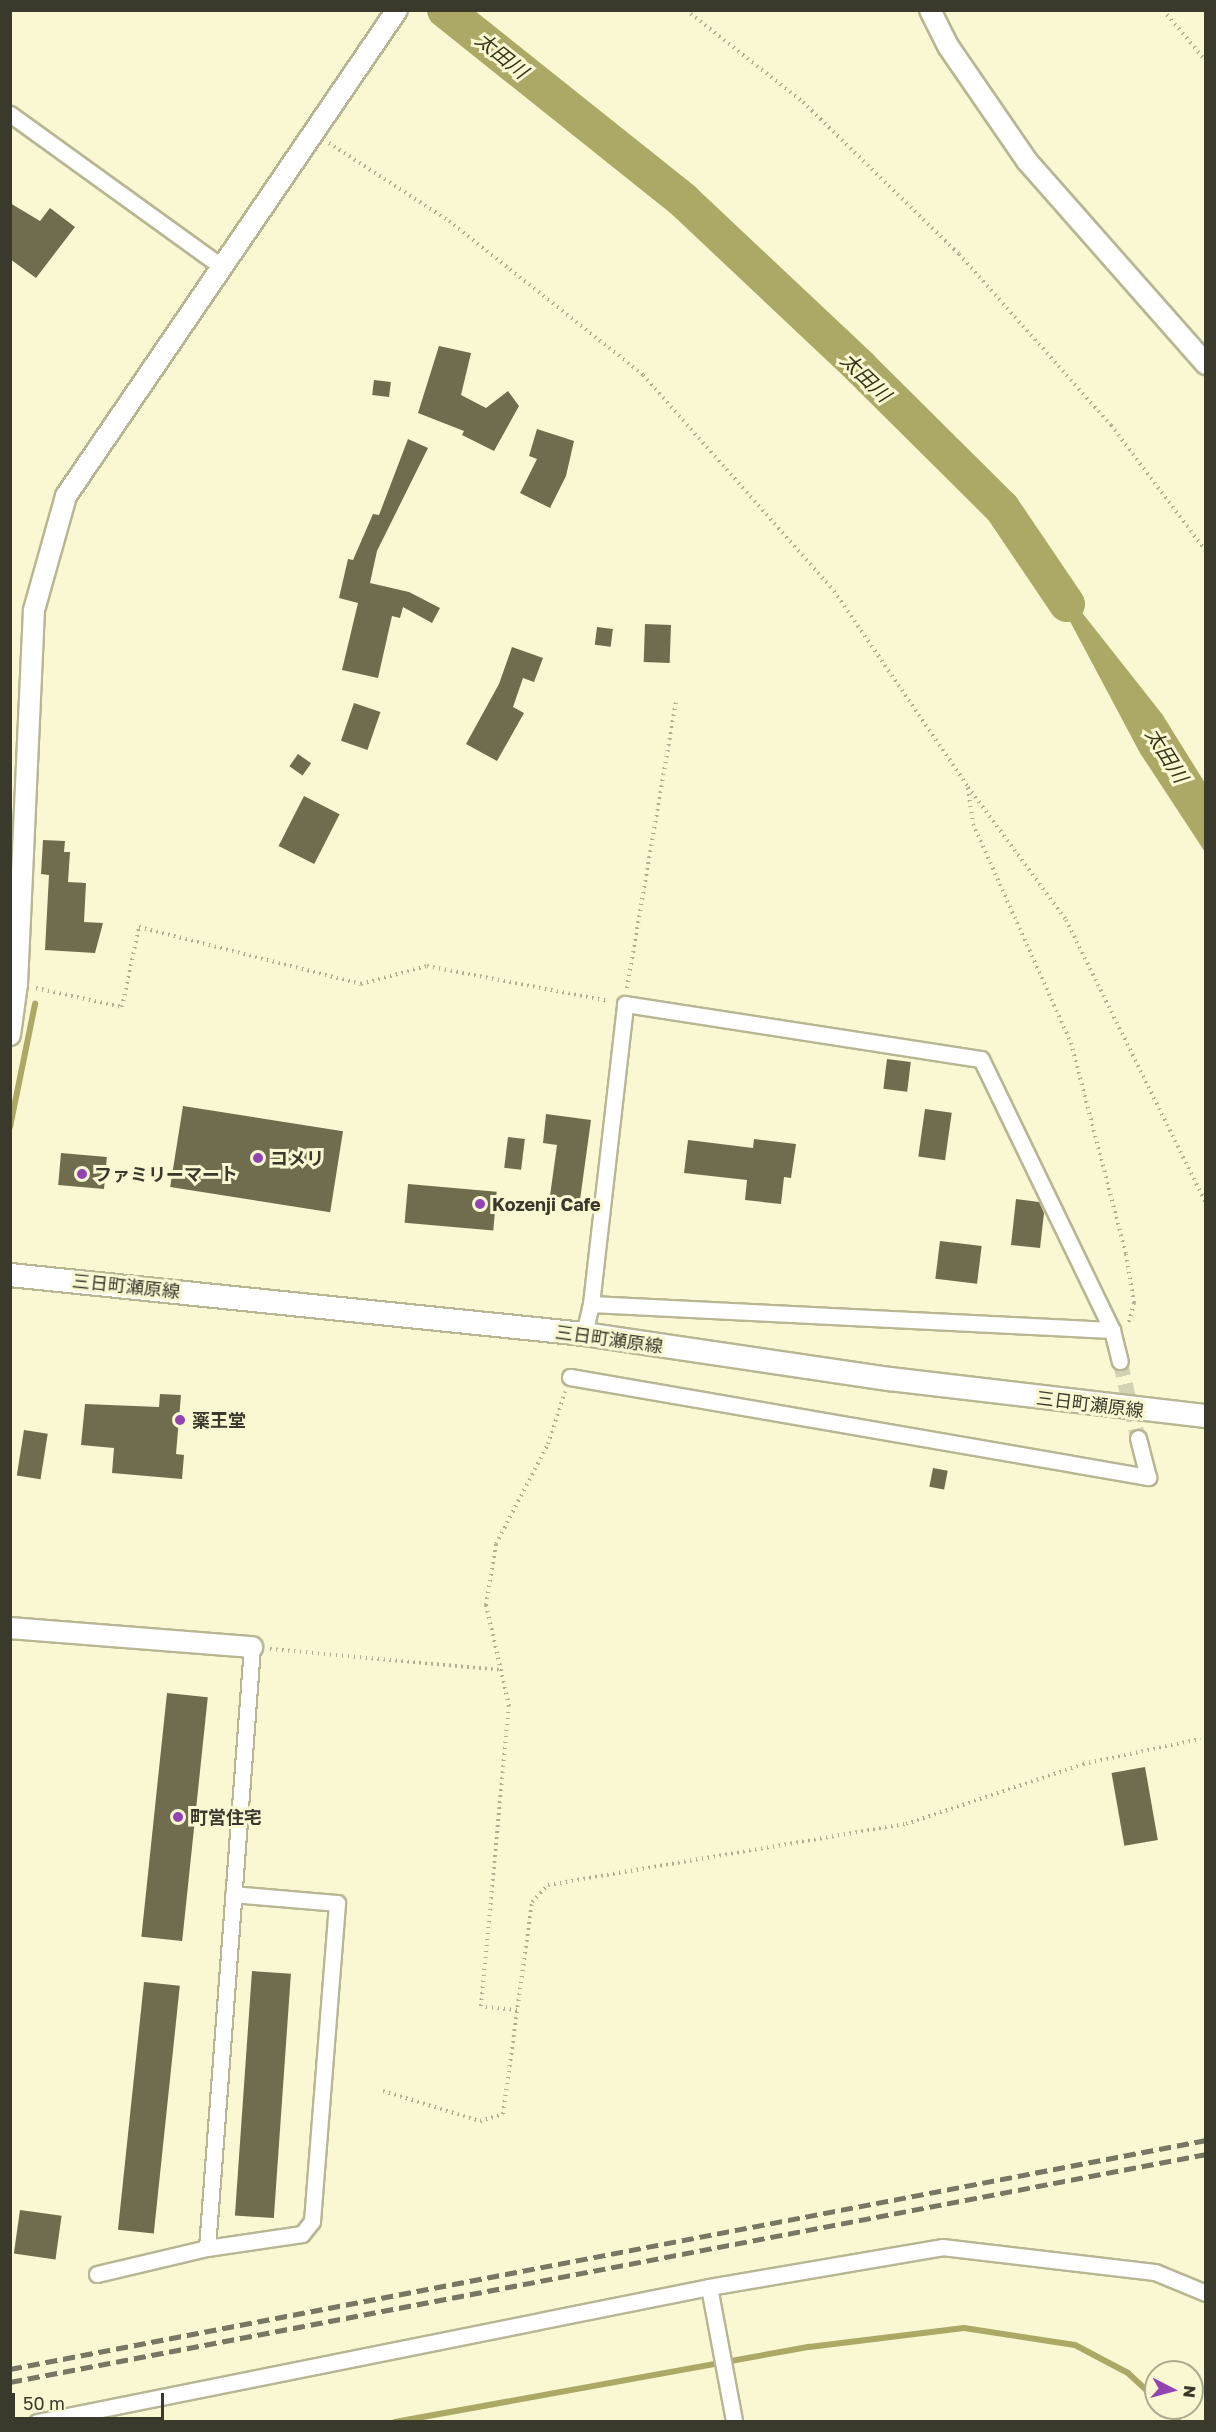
<!DOCTYPE html>
<meta charset="utf-8">
<style>
body{margin:0}
#map{position:relative;width:1216px;height:2432px;overflow:hidden;background:#f9f8d3;font-family:"Golos Text","Noto Sans JP",sans-serif}
div>[style]{position:absolute}
.water>*{inset:0;background:#aca865}
.stream>*{height:6px;margin:-3px;padding:0 3px;transform-origin:3px;border-radius:3px;background:#aca865}
.river>*{height:36px;margin:-18px;padding:0 18px;transform-origin:18px;border-radius:18px;background:#aca865}
.building>*{inset:0;background:#6f6d4d;transform-origin:0 0}
.minor-tunnel>*{height:15px;margin-top:-7.5px;transform-origin:0;background:repeating-linear-gradient(90deg,#d3d2b1 0 15px,transparent 0 23px)}
.path>*{height:4px;margin-top:-2px;transform-origin:0;background:repeating-linear-gradient(90deg,#b0af93 0 1.5px,transparent 0 6px)}
.roads{filter:drop-shadow(2px 0 #b8b693) drop-shadow(-2px 0 #b8b693) drop-shadow(0 2px #b8b693) drop-shadow(0 -2px #b8b693)}
.minor>*{height:15px;margin:-7.5px;padding:0 7.5px;transform-origin:7.5px;border-radius:7.5px;background:#fff}
.tertiary>*{height:20px;margin:-10px;padding:0 10px;transform-origin:10px;border-radius:10px;background:#fff}
.secondary>*{height:22px;margin:-11px;padding:0 11px;transform-origin:11px;border-radius:11px;background:#fff}
.rail>*{height:4.5px;margin-top:-2.25px;transform-origin:0;background:repeating-linear-gradient(90deg,#787762 0 12px,transparent 0 18px)}
.dots>*{width:16px;height:16px;translate:-50% -50%;box-sizing:border-box;border:3px solid #f9f8d3;border-radius:50%}
span{translate:-50% -50%;white-space:nowrap;text-align:center;line-height:1.15;-webkit-text-stroke:6px #f9f8d3;paint-order:stroke}
.poi-label{font-size:18px;color:#3a392b;font-weight:700}
.left{translate:0 -50%;text-align:left}
.street-label{font-size:18px;color:#3a392b}
.water-label{font-size:20px;color:#363416;font-style:italic}
.frame{position:absolute;inset:0;border:12px solid #3a392b;pointer-events:none}
.north{position:absolute;left:1144px;top:2360px;width:60px;height:60px;box-sizing:border-box;background:#f9f8d3;border:2px solid #adac90;border-radius:50%;rotate:96deg;font-size:16px;font-weight:700;line-height:24px;text-align:center;color:#3a392b}
.north::after{content:'';display:block;margin:auto;width:21px;height:27px;background:#9443b2;clip-path:polygon(50% 0,100% 100%,50% 72%,0 100%)}
.scale{position:absolute;left:12px;top:2393px;width:152px;height:27px;box-sizing:border-box;border:3px solid #3a392b;border-top:0;padding-left:8px;font-size:18px;line-height:21px;white-space:nowrap;color:#3a392b;-webkit-text-stroke:4px #f9f8d3;paint-order:stroke}
</style>
<div id="map">
<div class="water">
<div style="clip-path:polygon(1031px 548px,1162px 714px,1205px 783px,1205px 852px,1140px 753px)"></div>
</div>
<div class="stream">
<div style="left:10px;top:1127px;width:126px;rotate:-78.5deg"></div>
<div style="left:1165px;top:2408px;width:20px;rotate:45deg"></div>
<div style="left:395px;top:2422px;width:421px;rotate:-10.3deg"></div>
<div style="left:809px;top:2347px;width:156px;rotate:-7deg"></div>
<div style="left:964px;top:2328px;width:112px;rotate:8.7deg"></div>
<div style="left:1075px;top:2345px;width:60px;rotate:27.8deg"></div>
<div style="left:1128px;top:2373px;width:38px;rotate:43deg"></div>
</div>
<div class="river">
<div style="left:445px;top:10px;width:306px;rotate:38.6deg"></div>
<div style="left:684px;top:201px;width:242px;rotate:43.3deg"></div>
<div style="left:860px;top:367px;width:200px;rotate:44.8deg"></div>
<div style="left:1002px;top:508px;width:116px;rotate:55.9deg"></div>
</div>
<div class="building">
<div style="clip-path:polygon(10px 203px,40px 221px,50px 208px,75px 227px,36px 278px,10px 259px)"></div>
<div style="clip-path:polygon(439px 346px,471px 353px,461px 395px,486px 408px,508px 391px,519px 406px,494px 451px,462px 435px,464px 431px,418px 413px)"></div>
<div style="left:374px;top:380px;width:17px;height:15px;rotate:7deg"></div>
<div style="clip-path:polygon(537px 429px,574px 441px,566px 476px,550px 508px,520px 493px,537px 459px,529px 456px)"></div>
<div style="clip-path:polygon(408px 439px,428px 448px,377px 551px,370px 583px,409px 592px,440px 608px,432px 623px,403px 607px,400px 618px,392px 616px,378px 678px,342px 670px,358px 603px,339px 598px,348px 559px,353px 560px,373px 514px,379px 515px)"></div>
<div style="left:645px;top:624px;width:26px;height:38px;rotate:2deg"></div>
<div style="left:597px;top:627px;width:16px;height:18px;rotate:7deg"></div>
<div style="clip-path:polygon(512px 647px,543px 658px,534px 682px,523px 678px,513px 707px,524px 713px,497px 761px,466px 744px,499px 684px)"></div>
<div style="left:354px;top:703px;width:28px;height:40px;rotate:19deg"></div>
<div style="left:298px;top:754px;width:16px;height:15px;rotate:35deg"></div>
<div style="left:304px;top:796px;width:40px;height:56px;rotate:27deg"></div>
<div style="clip-path:polygon(43px 840px,65px 841px,64px 852px,70px 852px,68px 882px,86px 883px,84px 922px,103px 923px,95px 953px,45px 950px,49px 875px,41px 874px)"></div>
<div style="left:887px;top:1059px;width:24px;height:30px;rotate:7deg"></div>
<div style="left:183px;top:1106px;width:162px;height:82px;rotate:9deg"></div>
<div style="left:925px;top:1109px;width:27px;height:48px;rotate:8deg"></div>
<div style="clip-path:polygon(546px 1114px,591px 1120px,580px 1200px,550px 1196px,557px 1145px,543px 1143px)"></div>
<div style="left:508px;top:1137px;width:17px;height:31px;rotate:7deg"></div>
<div style="clip-path:polygon(754px 1139px,796px 1144px,791px 1178px,784px 1177px,781px 1204px,745px 1200px,747px 1180px,684px 1173px,688px 1140px,753px 1148px)"></div>
<div style="left:61px;top:1153px;width:46px;height:32px;rotate:5deg"></div>
<div style="left:408px;top:1184px;width:89px;height:39px;rotate:5deg"></div>
<div style="clip-path:polygon(1016px 1199px,1039px 1202px,1044px 1213px,1040px 1248px,1011px 1245px)"></div>
<div style="left:940px;top:1241px;width:42px;height:38px;rotate:7deg"></div>
<div style="clip-path:polygon(160px 1394px,181px 1395px,176px 1454px,184px 1455px,182px 1479px,112px 1473px,114px 1448px,81px 1445px,85px 1404px,159px 1407px)"></div>
<div style="left:24px;top:1430px;width:24px;height:46px;rotate:9deg"></div>
<div style="left:933px;top:1468px;width:15px;height:19px;rotate:11deg"></div>
<div style="left:167px;top:1693px;width:41px;height:245px;rotate:6deg"></div>
<div style="left:1145px;top:1767px;width:74px;height:34px;rotate:80deg"></div>
<div style="left:252px;top:1971px;width:39px;height:245px;rotate:4deg"></div>
<div style="left:144px;top:1982px;width:36px;height:249px;rotate:6deg"></div>
<div style="left:20px;top:2210px;width:42px;height:44px;rotate:8deg"></div>
</div>
<div class="minor-tunnel">
<div style="left:1120px;top:1361px;width:79px;rotate:76.8deg"></div>
</div>
<div class="path">
<div style="left:686px;top:10px;width:149px;rotate:38.2deg"></div>
<div style="left:803px;top:102px;width:218px;rotate:44.3deg"></div>
<div style="left:959px;top:254px;width:229px;rotate:48.4deg"></div>
<div style="left:1111px;top:425px;width:158px;rotate:53deg"></div>
<div style="left:1163px;top:10px;width:67px;rotate:49.9deg"></div>
<div style="left:329px;top:143px;width:143px;rotate:33deg"></div>
<div style="left:449px;top:221px;width:248px;rotate:38.4deg"></div>
<div style="left:643px;top:375px;width:288px;rotate:48.5deg"></div>
<div style="left:834px;top:591px;width:237px;rotate:55.6deg"></div>
<div style="left:968px;top:787px;width:165px;rotate:53.6deg"></div>
<div style="left:1066px;top:920px;width:316px;rotate:63.7deg"></div>
<div style="left:968px;top:788px;width:36px;rotate:82deg"></div>
<div style="left:973px;top:824px;width:240px;rotate:65.9deg"></div>
<div style="left:1071px;top:1043px;width:218px;rotate:75.4deg"></div>
<div style="left:1126px;top:1254px;width:50px;rotate:80.7deg"></div>
<div style="left:1134px;top:1303px;width:23px;rotate:105deg"></div>
<div style="left:36px;top:988px;width:88px;rotate:12.5deg"></div>
<div style="left:122px;top:1007px;width:82px;rotate:-78deg"></div>
<div style="left:139px;top:927px;width:229px;rotate:14.4deg"></div>
<div style="left:361px;top:984px;width:68px;rotate:-15.3deg"></div>
<div style="left:427px;top:966px;width:185px;rotate:10.9deg"></div>
<div style="left:627px;top:988px;width:292px;rotate:-80.3deg"></div>
<div style="left:270px;top:1649px;width:233px;rotate:5.2deg"></div>
<div style="left:517px;top:2010px;width:36px;rotate:-174deg"></div>
<div style="left:481px;top:2006px;width:301px;rotate:-84.7deg"></div>
<div style="left:509px;top:1706px;width:104px;rotate:-102.8deg"></div>
<div style="left:486px;top:1605px;width:62px;rotate:-80.7deg"></div>
<div style="left:496px;top:1544px;width:113px;rotate:-62.5deg"></div>
<div style="left:548px;top:1444px;width:55px;rotate:-71.9deg"></div>
<div style="left:383px;top:2091px;width:102px;rotate:17.2deg"></div>
<div style="left:480px;top:2121px;width:24px;rotate:-17deg"></div>
<div style="left:503px;top:2114px;width:214px;rotate:-82.2deg"></div>
<div style="left:532px;top:1902px;width:23px;rotate:-47deg"></div>
<div style="left:548px;top:1885px;width:363px;rotate:-9.7deg"></div>
<div style="left:906px;top:1824px;width:187px;rotate:-18.7deg"></div>
<div style="left:1083px;top:1764px;width:120px;rotate:-12.1deg"></div>
</div>
<div class="roads">
<div class="minor">
<div style="left:10px;top:114px;width:261px;rotate:35.8deg"></div>
<div style="left:591px;top:1304px;width:522px;rotate:2.86deg"></div>
<div style="left:584px;top:1334px;width:31px;rotate:-77deg"></div>
<div style="left:591px;top:1304px;width:302px;rotate:-83.5deg"></div>
<div style="left:625px;top:1004px;width:360px;rotate:8.8deg"></div>
<div style="left:981px;top:1059px;width:301px;rotate:64.2deg"></div>
<div style="left:1112px;top:1330px;width:32px;rotate:76deg"></div>
<div style="left:570px;top:1377px;width:587px;rotate:9.82deg"></div>
<div style="left:1148px;top:1477px;width:40px;rotate:-104.4deg"></div>
<div style="left:207px;top:2248px;width:603px;rotate:-85.72deg"></div>
<div style="left:97px;top:2274px;width:113px;rotate:-13.3deg"></div>
<div style="left:207px;top:2248px;width:96px;rotate:-8.4deg"></div>
<div style="left:302px;top:2234px;width:16px;rotate:-52deg"></div>
<div style="left:312px;top:2221px;width:319px;rotate:-85.5deg"></div>
<div style="left:337px;top:1903px;width:104px;rotate:-175.1deg"></div>
<div style="left:709px;top:2287px;width:136px;rotate:79.4deg"></div>
<div style="left:37px;top:2422px;width:685px;rotate:-11.36deg"></div>
<div style="left:709px;top:2287px;width:236px;rotate:-9.7deg"></div>
<div style="left:942px;top:2247px;width:214px;rotate:6.7deg"></div>
<div style="left:1155px;top:2272px;width:55px;rotate:22.4deg"></div>
</div>
<div class="tertiary">
<div style="left:930px;top:10px;width:40px;rotate:63.4deg"></div>
<div style="left:948px;top:46px;width:140px;rotate:55.5deg"></div>
<div style="left:1027px;top:161px;width:271px;rotate:48.6deg"></div>
<div style="left:10px;top:1035px;width:51px;rotate:-82.2deg"></div>
<div style="left:17px;top:984px;width:374px;rotate:-87.4deg"></div>
<div style="left:34px;top:610px;width:118px;rotate:-74.3deg"></div>
<div style="left:66px;top:496px;width:588px;rotate:-55.74deg"></div>
<div style="left:10px;top:1628px;width:243px;rotate:4.5deg"></div>
</div>
<div class="secondary">
<div style="left:10px;top:1275px;width:577px;rotate:5.87deg"></div>
<div style="left:584px;top:1334px;width:309px;rotate:8.4deg"></div>
<div style="left:890px;top:1379px;width:318px;rotate:6.7deg"></div>
</div>
</div>
<div class="rail">
<div style="left:10px;top:2369px;width:1218px;rotate:-10.84deg"></div>
<div style="left:10px;top:2382px;width:1218px;rotate:-10.79deg"></div>
</div>
<div class="dots">
<div style="left:258px;top:1158px;background:#9443b2"></div>
<div style="left:82px;top:1174px;background:#9443b2"></div>
<div style="left:480px;top:1204px;background:#9443b2"></div>
<div style="left:180px;top:1420px;background:#9443b2"></div>
<div style="left:178px;top:1817px;background:#9443b2"></div>
</div>
<div class="poi-label">
<span class="left" style="left:270px;top:1158px">コメリ</span>
<span class="left" style="left:94px;top:1174px">ファミリーマート</span>
<span class="left" style="left:492px;top:1204px">Kozenji Cafe</span>
<span class="left" style="left:192px;top:1420px">薬王堂</span>
<span class="left" style="left:190px;top:1817px">町営住宅</span>
</div>
<div class="street-label">
<span style="left:126px;top:1286px;rotate:6deg">三日町瀬原線</span>
<span style="left:609px;top:1339px;rotate:8deg">三日町瀬原線</span>
<span style="left:1090px;top:1404px;rotate:7deg">三日町瀬原線</span>
</div>
<div class="water-label">
<span style="left:502px;top:55px;rotate:39deg">太田川</span>
<span style="left:866px;top:377px;rotate:44deg">太田川</span>
<span style="left:1167px;top:755px;rotate:58deg">太田川</span>
</div>
<div class="frame"></div>
<div class="north">N</div>
<div class="scale">50 m</div>
</div>
